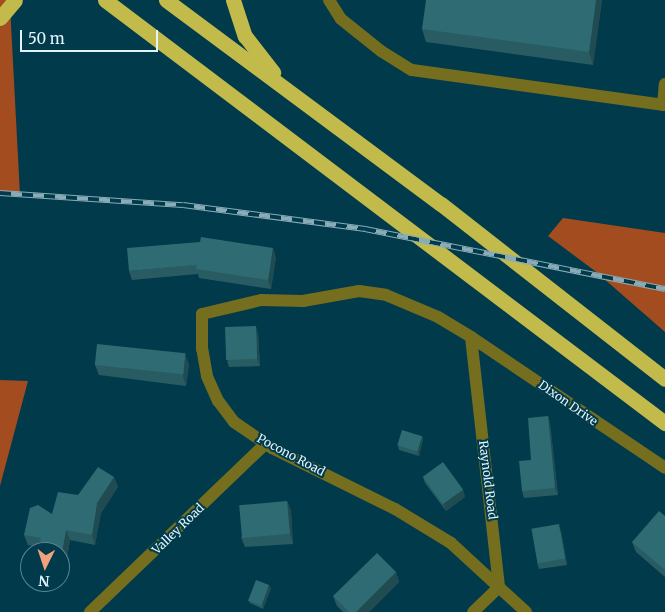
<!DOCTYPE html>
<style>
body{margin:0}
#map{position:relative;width:665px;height:612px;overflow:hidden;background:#013a4b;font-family:Merriweather,serif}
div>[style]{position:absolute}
.forest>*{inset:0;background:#a24c1f}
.minor>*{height:12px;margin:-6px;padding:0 6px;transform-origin:6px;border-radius:6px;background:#746e1e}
.highway>*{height:15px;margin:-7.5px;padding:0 7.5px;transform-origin:7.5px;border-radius:7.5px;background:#c2ba4b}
.rail>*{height:5.5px;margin-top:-2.75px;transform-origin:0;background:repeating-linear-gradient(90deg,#013a4b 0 11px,#8aacb8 0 22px);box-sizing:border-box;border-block:1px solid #8aacb8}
.wall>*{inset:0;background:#285c62}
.shaded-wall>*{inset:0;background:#204b50}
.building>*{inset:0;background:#2e6b72;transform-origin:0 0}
span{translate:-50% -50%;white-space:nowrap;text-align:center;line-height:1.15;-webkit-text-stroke:4px #013a4b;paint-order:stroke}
.street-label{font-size:12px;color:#e1f4fc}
.north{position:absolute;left:20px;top:542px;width:50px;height:50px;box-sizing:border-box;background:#013a4b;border:1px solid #5b8492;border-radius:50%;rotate:184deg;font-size:14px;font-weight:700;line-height:20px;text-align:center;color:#e1f4fc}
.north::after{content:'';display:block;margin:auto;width:18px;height:22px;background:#f1a17d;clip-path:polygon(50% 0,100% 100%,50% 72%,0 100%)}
.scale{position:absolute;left:20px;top:30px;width:138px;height:22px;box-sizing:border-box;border:2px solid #e1f4fc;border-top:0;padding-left:6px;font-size:15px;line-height:18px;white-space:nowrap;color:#e1f4fc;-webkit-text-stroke:4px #013a4b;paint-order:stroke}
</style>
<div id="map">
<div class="forest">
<div style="clip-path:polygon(0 0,16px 0,10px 5px,20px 195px,0 195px)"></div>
<div style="clip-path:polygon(563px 218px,665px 233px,665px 332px,595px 271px,548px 236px)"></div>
<div style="clip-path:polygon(0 380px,28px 381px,0 486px)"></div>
</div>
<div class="minor">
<div style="left:329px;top:0;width:22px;rotate:58deg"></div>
<div style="left:341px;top:19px;width:51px;rotate:38.7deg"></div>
<div style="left:381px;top:51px;width:36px;rotate:32deg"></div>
<div style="left:412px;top:70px;width:253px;rotate:7.9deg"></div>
<div style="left:663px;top:105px;width:21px;rotate:-85deg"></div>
<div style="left:471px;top:337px;width:252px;rotate:83.6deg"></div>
<div style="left:499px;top:587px;width:36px;rotate:136deg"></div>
<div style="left:90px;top:612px;width:243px;rotate:-43.8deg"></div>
<div style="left:526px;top:612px;width:102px;rotate:-137.4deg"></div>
<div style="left:451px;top:543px;width:66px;rotate:-148.7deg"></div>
<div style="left:395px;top:509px;width:137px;rotate:-153.6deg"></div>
<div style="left:272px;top:448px;width:46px;rotate:-145.6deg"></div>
<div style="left:234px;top:422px;width:26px;rotate:-127deg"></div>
<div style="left:218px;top:401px;width:27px;rotate:-114deg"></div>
<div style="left:207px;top:376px;width:27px;rotate:-100deg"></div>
<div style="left:202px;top:349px;width:35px;rotate:-90deg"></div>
<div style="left:202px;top:314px;width:61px;rotate:-13.3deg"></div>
<div style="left:261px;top:300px;width:42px;rotate:1.4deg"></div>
<div style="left:303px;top:301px;width:57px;rotate:-10.1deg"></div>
<div style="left:359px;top:291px;width:27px;rotate:8deg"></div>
<div style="left:386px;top:295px;width:56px;rotate:22.9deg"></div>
<div style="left:438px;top:317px;width:39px;rotate:31deg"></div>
<div style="left:471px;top:337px;width:234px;rotate:34deg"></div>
</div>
<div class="highway">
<div style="left:105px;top:0;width:702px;rotate:37.07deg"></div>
<div style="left:166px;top:0;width:342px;rotate:36.6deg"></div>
<div style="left:441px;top:204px;width:284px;rotate:38deg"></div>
<div style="left:233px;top:0;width:38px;rotate:72deg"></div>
<div style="left:245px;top:36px;width:46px;rotate:52.1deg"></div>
<div style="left:0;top:18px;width:23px;rotate:-50deg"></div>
</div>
<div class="rail">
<div style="left:0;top:193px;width:183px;rotate:3.8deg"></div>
<div style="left:183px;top:205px;width:184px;rotate:7.5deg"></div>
<div style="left:365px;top:229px;width:306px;rotate:11.3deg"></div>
</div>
<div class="wall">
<div style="clip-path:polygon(602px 0,593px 65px,426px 42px,422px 29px)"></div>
<div style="clip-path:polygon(276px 257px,271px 289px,199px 278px,198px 274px,132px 280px,129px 271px)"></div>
<div style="clip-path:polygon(258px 333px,260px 366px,229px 367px,227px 361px)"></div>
<div style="clip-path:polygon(189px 364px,186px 386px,99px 375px,95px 365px)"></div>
<div style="clip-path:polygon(548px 416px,550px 423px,558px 495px,524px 498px,522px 491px,531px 460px)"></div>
<div style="clip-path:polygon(422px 436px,423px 439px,419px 456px,399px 450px,398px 446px)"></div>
<div style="clip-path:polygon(114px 477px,118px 487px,101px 513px,95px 545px,70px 540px,65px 568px,60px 567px,60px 552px,28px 545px,24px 535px,52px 514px,78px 495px)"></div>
<div style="clip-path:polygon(423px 477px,463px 490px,465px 497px,446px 511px,425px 483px)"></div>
<div style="clip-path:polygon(287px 501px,291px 511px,293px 544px,245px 547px,241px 537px)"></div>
<div style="clip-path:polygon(665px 516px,665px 577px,636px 552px,632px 542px)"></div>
<div style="clip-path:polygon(561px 531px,567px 565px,539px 569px,537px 563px)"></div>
<div style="clip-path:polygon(396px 572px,399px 582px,369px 612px,343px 612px,337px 606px,333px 596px)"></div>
<div style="clip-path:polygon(271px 588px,263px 609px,250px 603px,248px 600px)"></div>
</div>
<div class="shaded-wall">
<div style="clip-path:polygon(596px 0,602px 0,593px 65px,589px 52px)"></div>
<div style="clip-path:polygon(273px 248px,276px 257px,271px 289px,268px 280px)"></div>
<div style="clip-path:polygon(256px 326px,258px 333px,260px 366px,257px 359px)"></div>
<div style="clip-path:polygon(185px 354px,189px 364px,186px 386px,183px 377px)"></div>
<div style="clip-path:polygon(548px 416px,550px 423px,558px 495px,555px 488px)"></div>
<div style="clip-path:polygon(422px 436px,423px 439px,419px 456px,417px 452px)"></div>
<div style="clip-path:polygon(114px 477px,118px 487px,101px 513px,95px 545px,92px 535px,97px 503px)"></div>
<div style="clip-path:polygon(463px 490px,465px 497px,446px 511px,443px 504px)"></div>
<div style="clip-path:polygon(287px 501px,291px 511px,293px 544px,290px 534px)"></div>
<div style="clip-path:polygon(559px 524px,561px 531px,567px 565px,565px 558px)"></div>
<div style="clip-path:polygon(66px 530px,70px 540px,65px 568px,61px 558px)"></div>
<div style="clip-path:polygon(396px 572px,399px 582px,369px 612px,356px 612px)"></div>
<div style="clip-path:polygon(269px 585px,271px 588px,263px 609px,262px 605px)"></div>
</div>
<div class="building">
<div style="clip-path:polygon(426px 0,596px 0,589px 52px,422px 29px)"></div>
<div style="clip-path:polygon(201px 237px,273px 248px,268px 280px,196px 269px,197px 265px,129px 271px,127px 248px,200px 242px)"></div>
<div style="left:256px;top:326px;width:33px;height:31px;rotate:88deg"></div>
<div style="left:97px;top:344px;width:89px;height:21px;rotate:6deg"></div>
<div style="clip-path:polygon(548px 416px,555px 488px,522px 491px,519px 461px,531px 460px,528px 418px)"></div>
<div style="left:402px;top:430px;width:21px;height:16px;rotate:17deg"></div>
<div style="left:443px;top:462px;width:34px;height:25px;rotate:54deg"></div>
<div style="clip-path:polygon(98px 467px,114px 477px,97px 503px,92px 535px,66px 530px,61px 558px,60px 558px,60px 552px,38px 552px,41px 538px,24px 535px,30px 508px,38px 505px,52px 514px,58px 492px,78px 495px)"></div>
<div style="left:287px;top:501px;width:33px;height:48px;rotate:85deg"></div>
<div style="clip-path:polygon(659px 511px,665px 516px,665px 570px,632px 542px)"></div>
<div style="left:559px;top:524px;width:35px;height:28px;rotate:80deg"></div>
<div style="clip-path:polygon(377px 553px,396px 572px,356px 612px,349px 612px,333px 596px)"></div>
<div style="left:256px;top:580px;width:14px;height:22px;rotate:21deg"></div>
</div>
<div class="street-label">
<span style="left:568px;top:403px;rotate:35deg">Dixon Drive</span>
<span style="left:291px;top:455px;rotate:28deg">Pocono Road</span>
<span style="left:488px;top:480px;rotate:83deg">Raynold Road</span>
<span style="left:178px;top:529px;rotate:-44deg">Valley Road</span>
</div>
<div class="north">N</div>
<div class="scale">50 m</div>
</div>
